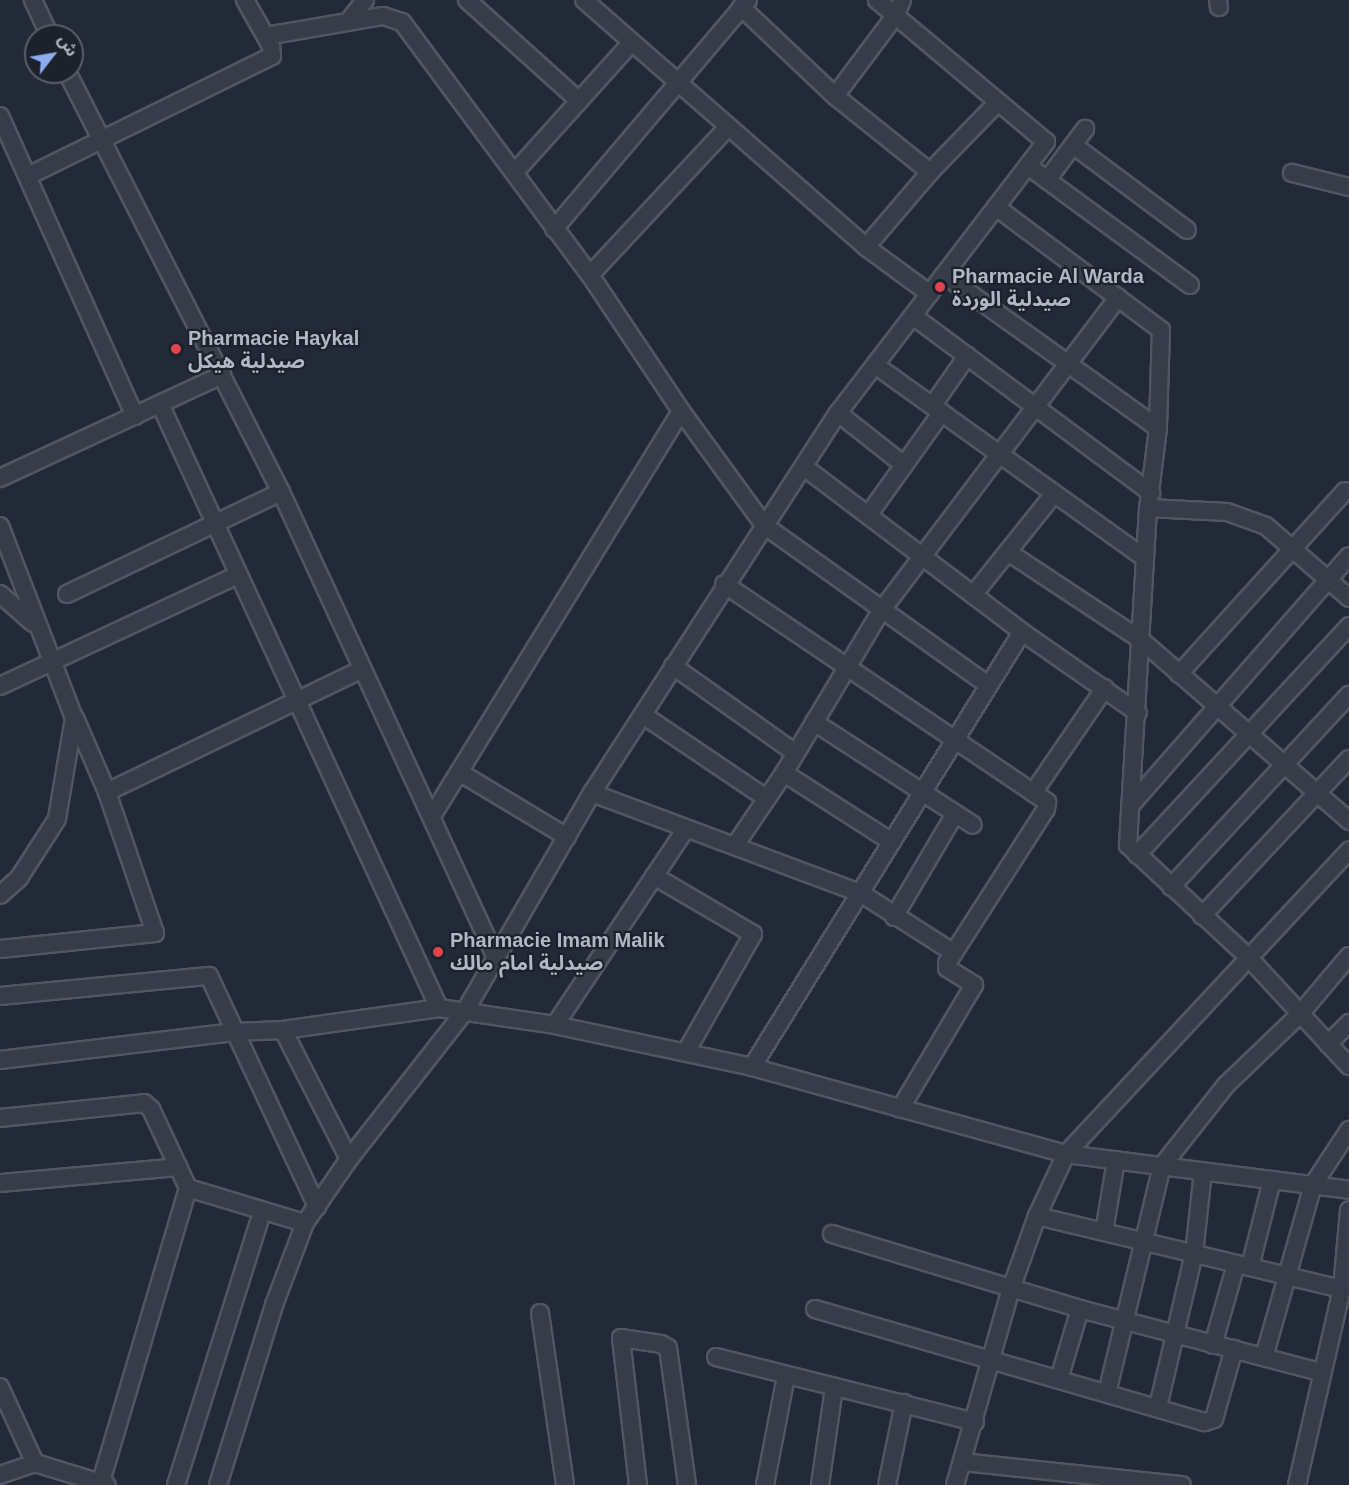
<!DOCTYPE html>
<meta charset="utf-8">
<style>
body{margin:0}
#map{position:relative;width:1349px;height:1485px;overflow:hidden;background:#232a37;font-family:Arial,"Noto Sans Arabic",sans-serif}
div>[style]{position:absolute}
.roads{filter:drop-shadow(2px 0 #515762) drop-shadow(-2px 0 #515762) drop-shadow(0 2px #515762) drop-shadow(0 -2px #515762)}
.minor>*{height:16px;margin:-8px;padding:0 8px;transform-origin:8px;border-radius:8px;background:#363d48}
.dots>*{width:16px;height:16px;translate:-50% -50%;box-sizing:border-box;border:3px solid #1c222c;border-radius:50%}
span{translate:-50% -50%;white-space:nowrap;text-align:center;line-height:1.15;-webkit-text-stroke:4.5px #1c222c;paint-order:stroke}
.poi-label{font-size:20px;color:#b1b7c4;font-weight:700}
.left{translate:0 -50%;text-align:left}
.north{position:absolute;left:24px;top:24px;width:60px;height:60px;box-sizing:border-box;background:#1c222c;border:2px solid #585e69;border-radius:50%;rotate:59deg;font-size:16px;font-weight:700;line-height:24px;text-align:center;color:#b1b7c4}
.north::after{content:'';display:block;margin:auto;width:21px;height:27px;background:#8dacee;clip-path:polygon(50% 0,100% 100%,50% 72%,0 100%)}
</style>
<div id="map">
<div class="roads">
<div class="minor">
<div style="left:33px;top:0;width:40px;rotate:65deg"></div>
<div style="left:467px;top:0;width:151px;rotate:42deg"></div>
<div style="left:584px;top:0;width:375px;rotate:41.2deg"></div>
<div style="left:866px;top:247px;width:79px;rotate:36.3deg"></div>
<div style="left:1218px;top:0;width:7px;rotate:82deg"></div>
<div style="left:741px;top:7px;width:129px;rotate:43.4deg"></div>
<div style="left:835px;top:96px;width:122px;rotate:38.7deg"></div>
<div style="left:348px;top:22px;width:28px;rotate:-52deg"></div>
<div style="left:266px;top:36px;width:119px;rotate:-9.7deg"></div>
<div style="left:383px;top:16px;width:20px;rotate:18deg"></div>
<div style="left:402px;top:22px;width:315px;rotate:53.4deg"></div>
<div style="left:590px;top:275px;width:164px;rotate:56.2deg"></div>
<div style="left:681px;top:411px;width:142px;rotate:53.9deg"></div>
<div style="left:765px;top:526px;width:274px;rotate:35.5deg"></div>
<div style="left:67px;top:72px;width:471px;rotate:63deg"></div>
<div style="left:281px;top:492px;width:515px;rotate:65.22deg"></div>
<div style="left:835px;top:96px;width:100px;rotate:-53.1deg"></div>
<div style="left:895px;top:16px;width:17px;rotate:-66deg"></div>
<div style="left:0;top:116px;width:329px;rotate:65.8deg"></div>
<div style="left:1073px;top:145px;width:142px;rotate:36.7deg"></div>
<div style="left:1028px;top:166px;width:201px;rotate:36.3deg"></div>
<div style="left:515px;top:172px;width:173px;rotate:-48deg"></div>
<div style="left:1292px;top:173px;width:59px;rotate:13.8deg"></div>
<div style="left:28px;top:176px;width:272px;rotate:-26.2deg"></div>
<div style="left:272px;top:56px;width:10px;rotate:-96deg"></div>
<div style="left:271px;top:46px;width:53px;rotate:-119.5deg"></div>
<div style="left:1047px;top:180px;width:64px;rotate:-53.3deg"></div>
<div style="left:996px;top:207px;width:206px;rotate:36.7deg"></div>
<div style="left:1161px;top:330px;width:98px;rotate:91.8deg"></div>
<div style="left:1158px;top:428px;width:81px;rotate:97.1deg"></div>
<div style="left:1148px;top:508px;width:338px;rotate:93.4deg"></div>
<div style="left:1128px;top:845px;width:164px;rotate:43deg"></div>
<div style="left:1248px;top:957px;width:149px;rotate:47.2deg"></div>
<div style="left:554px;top:229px;width:300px;rotate:-49.7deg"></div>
<div style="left:866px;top:247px;width:99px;rotate:-49.5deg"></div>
<div style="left:930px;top:172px;width:96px;rotate:-45.8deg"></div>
<div style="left:590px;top:275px;width:202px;rotate:-47deg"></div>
<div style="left:944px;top:275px;width:263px;rotate:35.6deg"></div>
<div style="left:913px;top:316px;width:297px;rotate:36.6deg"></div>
<div style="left:875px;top:365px;width:332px;rotate:35.6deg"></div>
<div style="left:160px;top:404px;width:665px;rotate:65.21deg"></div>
<div style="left:933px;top:405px;width:60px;rotate:-55.2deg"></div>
<div style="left:838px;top:413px;width:84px;rotate:38.2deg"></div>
<div style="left:804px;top:467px;width:273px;rotate:37.1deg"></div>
<div style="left:1022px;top:632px;width:141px;rotate:34.9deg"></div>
<div style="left:0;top:478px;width:245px;rotate:-24.9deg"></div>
<div style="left:1148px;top:508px;width:79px;rotate:2.9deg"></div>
<div style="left:1227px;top:512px;width:41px;rotate:19.7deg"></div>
<div style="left:1266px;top:526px;width:110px;rotate:40.9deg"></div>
<div style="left:869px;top:514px;width:125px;rotate:-54.4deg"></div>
<div style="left:0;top:526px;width:206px;rotate:68.9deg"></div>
<div style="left:74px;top:718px;width:102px;rotate:99.6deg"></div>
<div style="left:57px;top:819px;width:70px;rotate:122.8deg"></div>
<div style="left:19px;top:878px;width:25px;rotate:138deg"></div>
<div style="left:1008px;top:552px;width:159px;rotate:33.5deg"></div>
<div style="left:1141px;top:640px;width:276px;rotate:41deg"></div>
<div style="left:724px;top:584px;width:390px;rotate:34deg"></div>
<div style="left:1047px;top:802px;width:7px;rotate:98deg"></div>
<div style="left:1046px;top:809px;width:183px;rotate:122.7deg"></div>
<div style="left:947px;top:963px;width:5px;rotate:90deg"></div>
<div style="left:947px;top:968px;width:32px;rotate:32deg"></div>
<div style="left:974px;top:985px;width:144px;rotate:120.8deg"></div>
<div style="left:0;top:594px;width:44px;rotate:41.3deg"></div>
<div style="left:67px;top:594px;width:237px;rotate:-25.5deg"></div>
<div style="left:973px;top:595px;width:129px;rotate:-51.3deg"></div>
<div style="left:673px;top:666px;width:148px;rotate:35.4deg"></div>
<div style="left:1179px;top:674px;width:247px;rotate:-47.8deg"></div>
<div style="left:0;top:686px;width:260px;rotate:-25deg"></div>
<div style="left:643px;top:715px;width:148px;rotate:34deg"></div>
<div style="left:814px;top:722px;width:189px;rotate:32.9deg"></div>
<div style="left:459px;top:772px;width:126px;rotate:31deg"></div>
<div style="left:784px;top:773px;width:128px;rotate:32.6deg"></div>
<div style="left:107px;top:792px;width:282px;rotate:-25.7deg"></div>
<div style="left:592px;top:793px;width:288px;rotate:20.5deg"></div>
<div style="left:862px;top:894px;width:109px;rotate:32.7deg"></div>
<div style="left:1033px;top:793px;width:127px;rotate:-55.6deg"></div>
<div style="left:1130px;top:806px;width:332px;rotate:-48.8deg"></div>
<div style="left:432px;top:816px;width:475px;rotate:-58.4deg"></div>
<div style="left:736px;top:844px;width:86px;rotate:-55.9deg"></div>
<div style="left:784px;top:773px;width:189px;rotate:-59.1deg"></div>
<div style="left:881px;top:611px;width:393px;rotate:-52.9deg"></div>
<div style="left:1137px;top:855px;width:312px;rotate:-47.2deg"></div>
<div style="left:654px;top:876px;width:115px;rotate:30.4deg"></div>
<div style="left:753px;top:934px;width:136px;rotate:119.6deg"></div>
<div style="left:1171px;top:887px;width:262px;rotate:-47.2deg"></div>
<div style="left:1202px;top:916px;width:215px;rotate:-46.9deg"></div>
<div style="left:894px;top:917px;width:120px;rotate:-59.4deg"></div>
<div style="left:0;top:949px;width:156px;rotate:-5.9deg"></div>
<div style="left:155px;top:933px;width:149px;rotate:-108.8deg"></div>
<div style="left:107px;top:792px;width:81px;rotate:-113.4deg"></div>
<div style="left:0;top:996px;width:210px;rotate:-5.5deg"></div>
<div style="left:209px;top:976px;width:255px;rotate:64.9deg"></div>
<div style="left:555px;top:1025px;width:234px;rotate:-56.3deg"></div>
<div style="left:283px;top:1030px;width:145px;rotate:62.9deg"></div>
<div style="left:1328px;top:1044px;width:30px;rotate:-45deg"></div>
<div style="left:0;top:1060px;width:236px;rotate:-6.8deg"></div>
<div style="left:234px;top:1032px;width:49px;rotate:-2.3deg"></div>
<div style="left:283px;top:1030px;width:158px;rotate:-8deg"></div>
<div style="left:439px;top:1008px;width:117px;rotate:8.3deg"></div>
<div style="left:555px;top:1025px;width:201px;rotate:12deg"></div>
<div style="left:752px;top:1067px;width:326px;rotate:15.5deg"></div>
<div style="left:1066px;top:1154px;width:285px;rotate:7.2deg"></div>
<div style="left:752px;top:1067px;width:512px;rotate:-58.17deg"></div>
<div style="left:0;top:1118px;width:145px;rotate:-5.9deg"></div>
<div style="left:144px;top:1103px;width:9px;rotate:41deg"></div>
<div style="left:151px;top:1109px;width:87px;rotate:64.9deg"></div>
<div style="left:188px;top:1188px;width:310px;rotate:106.5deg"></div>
<div style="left:0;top:1183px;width:179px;rotate:-5.1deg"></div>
<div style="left:188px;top:1188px;width:122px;rotate:16.7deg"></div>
<div style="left:1037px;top:1216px;width:314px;rotate:13.5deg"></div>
<div style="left:1104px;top:1232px;width:73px;rotate:-80.5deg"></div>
<div style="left:832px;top:1234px;width:259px;rotate:16.8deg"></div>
<div style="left:1080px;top:1309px;width:248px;rotate:14.7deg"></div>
<div style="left:1250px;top:1267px;width:90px;rotate:-75.8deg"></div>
<div style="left:815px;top:1309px;width:406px;rotate:16.2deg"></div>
<div style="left:1205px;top:1422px;width:9px;rotate:-18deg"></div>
<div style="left:1214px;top:1419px;width:73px;rotate:-74.1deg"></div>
<div style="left:540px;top:1313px;width:174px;rotate:81.7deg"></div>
<div style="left:1213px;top:1345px;width:84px;rotate:-74.1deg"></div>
<div style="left:716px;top:1357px;width:267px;rotate:14.1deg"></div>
<div style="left:1264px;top:1357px;width:179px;rotate:-74.1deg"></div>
<div style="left:1313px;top:1185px;width:66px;rotate:-56.8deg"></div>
<div style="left:1059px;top:1379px;width:73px;rotate:-73.3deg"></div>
<div style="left:0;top:1387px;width:84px;rotate:65.3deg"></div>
<div style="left:1107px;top:1393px;width:234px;rotate:-76.4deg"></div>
<div style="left:1162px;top:1166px;width:103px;rotate:-51.7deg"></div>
<div style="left:1226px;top:1085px;width:103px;rotate:-43.8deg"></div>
<div style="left:1300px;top:1014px;width:76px;rotate:-49.8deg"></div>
<div style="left:1158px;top:1407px;width:157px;rotate:-76.8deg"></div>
<div style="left:1194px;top:1254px;width:83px;rotate:-83.8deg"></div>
<div style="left:962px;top:1462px;width:221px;rotate:6deg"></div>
<div style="left:0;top:1475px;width:37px;rotate:-19deg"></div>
<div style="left:35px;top:1463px;width:75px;rotate:17deg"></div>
<div style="left:176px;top:1485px;width:285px;rotate:-72.5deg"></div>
<div style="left:218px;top:1485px;width:189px;rotate:-72.7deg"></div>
<div style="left:274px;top:1305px;width:88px;rotate:-69.3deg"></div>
<div style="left:305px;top:1223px;width:78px;rotate:-55.5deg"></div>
<div style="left:349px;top:1159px;width:188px;rotate:-51.9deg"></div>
<div style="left:465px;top:1011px;width:252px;rotate:-59.8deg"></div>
<div style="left:592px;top:793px;width:453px;rotate:-57.1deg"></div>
<div style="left:838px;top:413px;width:342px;rotate:-52.5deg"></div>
<div style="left:1046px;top:142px;width:221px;rotate:-140deg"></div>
<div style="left:638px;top:1485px;width:148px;rotate:-96.6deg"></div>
<div style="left:621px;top:1338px;width:40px;rotate:8.5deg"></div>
<div style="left:661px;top:1344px;width:8px;rotate:30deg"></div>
<div style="left:668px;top:1348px;width:138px;rotate:82.1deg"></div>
<div style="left:765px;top:1485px;width:111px;rotate:-79.1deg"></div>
<div style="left:820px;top:1485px;width:98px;rotate:-81.8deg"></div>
<div style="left:887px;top:1485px;width:84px;rotate:-78.3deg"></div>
<div style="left:955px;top:1485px;width:204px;rotate:-74.1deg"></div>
<div style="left:1011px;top:1289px;width:77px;rotate:-70.4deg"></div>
<div style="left:1037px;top:1216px;width:68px;rotate:-64.9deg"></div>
<div style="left:1066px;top:1154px;width:415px;rotate:-47deg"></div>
<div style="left:1297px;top:1485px;width:201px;rotate:-77.1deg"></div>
<div style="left:1342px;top:1289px;width:79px;rotate:-84.9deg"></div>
</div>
</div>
<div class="dots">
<div style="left:940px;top:287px;background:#e0444e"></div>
<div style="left:176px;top:349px;background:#e0444e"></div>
<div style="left:438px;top:952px;background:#e0444e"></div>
</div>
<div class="poi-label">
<span class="left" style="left:952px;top:288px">Pharmacie Al Warda<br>صيدلية الوردة</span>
<span class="left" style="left:188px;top:350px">Pharmacie Haykal<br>صيدلية هيكل</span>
<span class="left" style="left:450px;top:952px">Pharmacie Imam Malik<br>صيدلية امام مالك</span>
</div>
<div class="north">ش</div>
</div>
